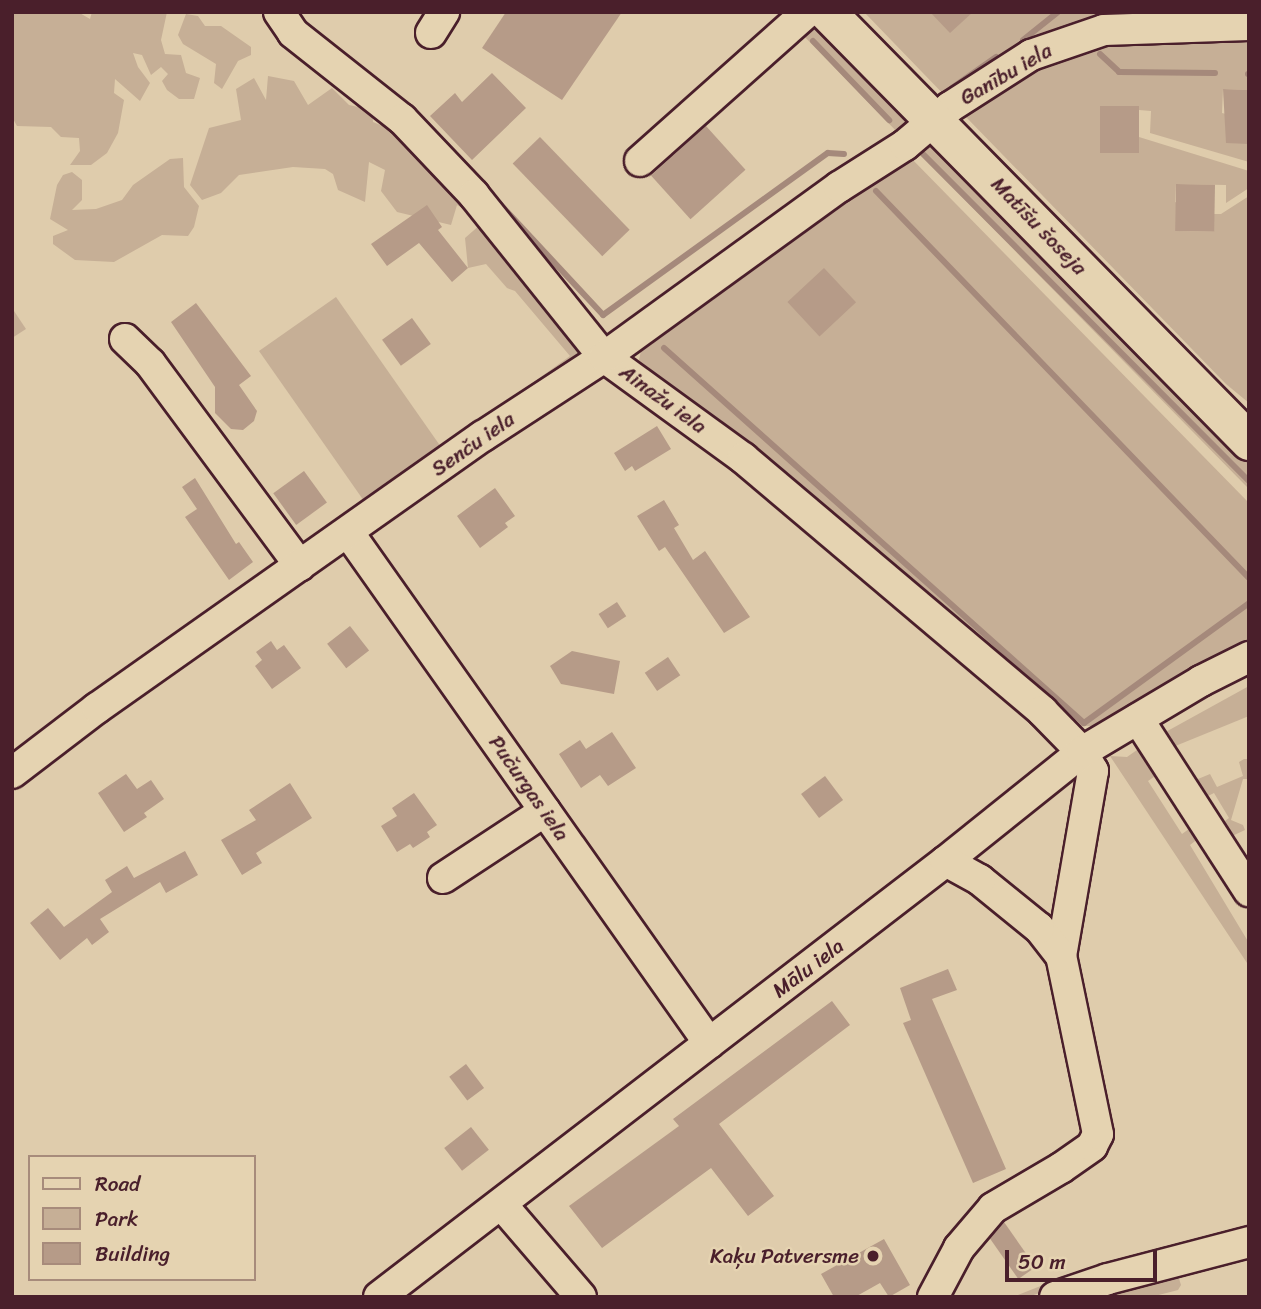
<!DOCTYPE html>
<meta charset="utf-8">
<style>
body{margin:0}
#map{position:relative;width:1261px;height:1309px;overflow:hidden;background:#dfccac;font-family:Sriracha,sans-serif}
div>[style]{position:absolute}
.green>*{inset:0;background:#c6af96;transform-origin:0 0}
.stream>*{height:6px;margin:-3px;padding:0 3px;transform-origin:3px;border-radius:3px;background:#a5897b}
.building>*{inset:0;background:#b69b88;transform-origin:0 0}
.roads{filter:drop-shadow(2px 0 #4a1f2b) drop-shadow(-2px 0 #4a1f2b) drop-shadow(0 2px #4a1f2b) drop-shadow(0 -2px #4a1f2b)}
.minor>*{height:30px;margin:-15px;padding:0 15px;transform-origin:15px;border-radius:15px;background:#e5d3b1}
.major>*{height:37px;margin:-18.5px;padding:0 18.5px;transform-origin:18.5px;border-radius:18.5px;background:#e5d3b1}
.dots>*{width:19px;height:19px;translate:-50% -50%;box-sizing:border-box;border:4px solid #e5d3b1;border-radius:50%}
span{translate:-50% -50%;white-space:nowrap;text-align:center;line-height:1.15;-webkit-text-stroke:5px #e5d3b1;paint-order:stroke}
.street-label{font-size:21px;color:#4a1f2b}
.poi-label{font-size:21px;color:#4a1f2b}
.right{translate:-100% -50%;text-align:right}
.frame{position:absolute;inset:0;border:14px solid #4a1f2b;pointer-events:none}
.legend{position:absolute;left:28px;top:1155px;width:228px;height:126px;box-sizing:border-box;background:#e5d3b1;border:2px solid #a78b7b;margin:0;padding:9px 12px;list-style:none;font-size:21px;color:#4a1f2b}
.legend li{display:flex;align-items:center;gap:14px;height:35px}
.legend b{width:35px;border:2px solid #a78b7b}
.scale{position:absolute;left:1005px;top:1250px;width:152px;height:32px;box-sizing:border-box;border:4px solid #4a1f2b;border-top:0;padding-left:9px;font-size:21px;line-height:24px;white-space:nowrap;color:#4a1f2b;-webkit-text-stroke:5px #e5d3b1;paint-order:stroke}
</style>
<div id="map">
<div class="green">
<div style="clip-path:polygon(12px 12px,78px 12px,90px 19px,92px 12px,167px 12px,161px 40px,165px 54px,181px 55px,186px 73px,200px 78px,194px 99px,179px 99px,167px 90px,162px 81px,168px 74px,161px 67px,151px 75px,142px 55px,133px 53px,138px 67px,150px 83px,140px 101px,115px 79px,114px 93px,124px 100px,118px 133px,107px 153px,91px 165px,70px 165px,80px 151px,79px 138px,61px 137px,51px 127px,17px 126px,12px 117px)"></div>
<div style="clip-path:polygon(864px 12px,1249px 12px,1128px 23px,950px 101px)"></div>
<div style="clip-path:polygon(186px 14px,198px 16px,205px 26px,221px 26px,251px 47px,251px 55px,238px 61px,222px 89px,214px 83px,216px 64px,183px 44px,178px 35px)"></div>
<div style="clip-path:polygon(812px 25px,823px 26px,907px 115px,901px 136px,799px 31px)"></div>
<div style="clip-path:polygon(1249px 37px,1249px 90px,1223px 89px,1222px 113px,1226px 114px,1226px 142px,1249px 143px,1249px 162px,1150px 133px,1151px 111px,1139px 110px,1139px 106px,1100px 106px,1100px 124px,1104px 125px,1104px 153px,1138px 153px,1139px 137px,1249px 171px,1249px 188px,1226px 203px,1226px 185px,1176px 184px,1175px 202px,1179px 203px,1179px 231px,1214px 232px,1214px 214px,1221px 214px,1249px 196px,1249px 403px,1226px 384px,966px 117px,983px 102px,1026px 74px,1110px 41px)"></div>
<div style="clip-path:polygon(268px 76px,294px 81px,308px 105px,332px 88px,349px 105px,372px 110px,373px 122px,404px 135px,590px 333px,590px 382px,478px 422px,570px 356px,515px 291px,507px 288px,486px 264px,468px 268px,465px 238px,481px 224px,470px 213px,457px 205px,451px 225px,397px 212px,381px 191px,385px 170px,369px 162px,365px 202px,338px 190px,333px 174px,325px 169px,293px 167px,239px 175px,221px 193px,202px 200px,190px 185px,209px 128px,241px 120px,236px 89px,254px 78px,266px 100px)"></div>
<div style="clip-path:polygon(929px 144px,941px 147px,1249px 462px,1249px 489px,915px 149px)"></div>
<div style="clip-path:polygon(908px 155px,1249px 503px,1249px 644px,1102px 726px,1076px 726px,639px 360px,642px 346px)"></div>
<div style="clip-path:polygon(183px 158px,184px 187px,199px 206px,194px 227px,188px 236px,162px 235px,114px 262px,75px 260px,53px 244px,53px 236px,68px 230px,50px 219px,57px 185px,63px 175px,72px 172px,82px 180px,82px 200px,72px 210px,96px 209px,122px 200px,133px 185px,170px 159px)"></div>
<div style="left:336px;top:297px;width:184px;height:94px;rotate:55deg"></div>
<div style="clip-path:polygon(12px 308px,26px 329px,12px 338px)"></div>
<div style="clip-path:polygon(1249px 686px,1249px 716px,1168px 749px,1162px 734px)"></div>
<div style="clip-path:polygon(1144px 745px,1161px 772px,1148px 781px,1182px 834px,1193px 826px,1199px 838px,1190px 845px,1249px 943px,1249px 966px,1110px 756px,1127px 757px)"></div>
<div style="clip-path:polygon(1244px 759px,1249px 759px,1249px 779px,1243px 779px,1231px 820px,1243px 825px,1245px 830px,1230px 837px,1221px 824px,1229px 818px,1214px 793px,1202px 799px,1196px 786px,1198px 779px,1210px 774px,1217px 787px,1243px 776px,1239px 762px)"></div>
<div style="clip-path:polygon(1165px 1246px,1170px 1247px,1028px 1297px,1013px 1297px,1086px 1268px)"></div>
<div style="clip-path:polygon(1177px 1272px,1181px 1285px,1178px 1290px,1151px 1297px,1090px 1297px)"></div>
</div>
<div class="stream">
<div style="left:1023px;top:40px;width:45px;rotate:-38.7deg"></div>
<div style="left:813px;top:41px;width:110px;rotate:46.1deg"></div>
<div style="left:1100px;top:54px;width:26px;rotate:43deg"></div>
<div style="left:1119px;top:72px;width:96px;rotate:0.6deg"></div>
<div style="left:1248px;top:74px;width:1px"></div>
<div style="left:952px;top:88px;width:54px;rotate:-35.2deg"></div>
<div style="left:923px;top:154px;width:462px;rotate:45.1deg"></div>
<div style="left:876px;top:191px;width:537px;rotate:46.06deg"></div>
<div style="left:499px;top:203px;width:153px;rotate:47.1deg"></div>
<div style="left:603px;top:315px;width:277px;rotate:-35.8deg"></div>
<div style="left:828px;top:153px;width:16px;rotate:4deg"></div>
<div style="left:664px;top:348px;width:563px;rotate:41.76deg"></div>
<div style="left:1084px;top:723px;width:204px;rotate:-36deg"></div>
</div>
<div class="building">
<div style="clip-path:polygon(506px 12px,622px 12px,562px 100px,482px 48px)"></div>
<div style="clip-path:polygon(930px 12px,973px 12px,950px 33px)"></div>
<div style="clip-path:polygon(492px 73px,526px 108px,472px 160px,430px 116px,455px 93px,462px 102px)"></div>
<div style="clip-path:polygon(1223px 89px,1249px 90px,1249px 144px,1226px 143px)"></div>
<div style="left:1100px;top:106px;width:39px;height:47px"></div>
<div style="left:706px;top:126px;width:59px;height:74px;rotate:48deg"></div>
<div style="left:540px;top:137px;width:129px;height:38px;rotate:46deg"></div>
<div style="left:1176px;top:184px;width:39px;height:47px;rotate:1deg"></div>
<div style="clip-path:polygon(427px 205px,442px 227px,438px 230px,468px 268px,452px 282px,419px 243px,387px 266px,371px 244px)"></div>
<div style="left:824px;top:268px;width:47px;height:50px;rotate:47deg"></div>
<div style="clip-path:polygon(196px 303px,251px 376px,239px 385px,257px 411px,254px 421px,243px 430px,231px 429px,215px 413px,215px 387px,171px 322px)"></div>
<div style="left:412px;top:318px;width:32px;height:37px;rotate:54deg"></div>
<div style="clip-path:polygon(657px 426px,671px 449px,635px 471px,632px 466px,625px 471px,614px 453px)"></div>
<div style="left:304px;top:471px;width:39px;height:38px;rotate:54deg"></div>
<div style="clip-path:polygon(195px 478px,236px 544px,239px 542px,253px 562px,229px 580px,185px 517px,197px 509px,182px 487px)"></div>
<div style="clip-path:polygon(495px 488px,515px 516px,505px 523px,508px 527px,480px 548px,457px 516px)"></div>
<div style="clip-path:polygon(664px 500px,679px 525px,674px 528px,693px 560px,705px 551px,750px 617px,724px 633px,665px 547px,659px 551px,637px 516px)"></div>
<div style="left:617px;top:602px;width:17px;height:22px;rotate:57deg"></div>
<div style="left:350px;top:626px;width:31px;height:29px;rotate:52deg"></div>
<div style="clip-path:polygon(271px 641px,277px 650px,284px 645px,301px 668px,272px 689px,255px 666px,262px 660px,256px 652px)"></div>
<div style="clip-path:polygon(572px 651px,620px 661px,614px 694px,561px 684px,550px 666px)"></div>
<div style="left:668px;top:657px;width:22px;height:28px;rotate:56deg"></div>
<div style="clip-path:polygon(612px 732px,636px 768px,608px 786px,600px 775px,581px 788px,559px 754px,580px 740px,586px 749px)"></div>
<div style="clip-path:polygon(126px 774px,137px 789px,151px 780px,164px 799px,144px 813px,147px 817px,124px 832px,98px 793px)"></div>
<div style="left:825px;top:776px;width:30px;height:30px;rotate:53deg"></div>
<div style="clip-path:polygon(290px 783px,312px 818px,256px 853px,262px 863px,242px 875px,221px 840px,256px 820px,249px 810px)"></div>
<div style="clip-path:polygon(414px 793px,437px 825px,427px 832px,430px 837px,413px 848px,410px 844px,397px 852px,381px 826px,397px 816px,392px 808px)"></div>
<div style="clip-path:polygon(185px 851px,198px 875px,166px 893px,160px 882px,100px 919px,109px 932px,92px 945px,87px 938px,60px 960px,30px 923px,48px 908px,64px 927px,112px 892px,105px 880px,127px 866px,134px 878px)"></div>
<div style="clip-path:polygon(948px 969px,957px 990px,932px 999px,1006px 1169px,973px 1183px,903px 1023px,911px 1020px,900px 988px)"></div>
<div style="clip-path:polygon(832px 1001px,850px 1025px,719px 1124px,774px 1196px,748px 1216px,711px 1168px,602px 1248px,569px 1206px,679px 1126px,673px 1119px)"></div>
<div style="left:466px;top:1064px;width:30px;height:21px;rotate:53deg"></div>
<div style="left:471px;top:1127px;width:29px;height:34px;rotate:52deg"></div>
<div style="left:1004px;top:1222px;width:55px;height:21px;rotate:55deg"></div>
<div style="clip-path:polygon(884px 1239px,910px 1285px,889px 1297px,880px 1283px,855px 1297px,834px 1297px,821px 1274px)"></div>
</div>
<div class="roads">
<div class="minor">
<div style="left:279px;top:12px;width:25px;rotate:56deg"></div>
<div style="left:293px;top:33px;width:139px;rotate:38.3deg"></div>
<div style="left:402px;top:119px;width:105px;rotate:46.5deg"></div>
<div style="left:474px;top:195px;width:208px;rotate:51.3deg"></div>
<div style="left:604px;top:357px;width:172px;rotate:36deg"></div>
<div style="left:743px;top:458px;width:392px;rotate:40.2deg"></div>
<div style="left:1042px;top:711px;width:57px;rotate:45.7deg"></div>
<div style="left:1082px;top:752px;width:22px;rotate:60deg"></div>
<div style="left:1093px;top:771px;width:188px;rotate:99.8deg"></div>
<div style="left:431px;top:33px;width:25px;rotate:-58deg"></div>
<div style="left:640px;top:161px;width:224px;rotate:-41.7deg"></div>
<div style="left:125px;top:339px;width:35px;rotate:44deg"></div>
<div style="left:150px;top:363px;width:252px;rotate:53.5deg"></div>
<div style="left:348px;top:532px;width:626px;rotate:54.76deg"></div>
<div style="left:1138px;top:719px;width:205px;rotate:57.2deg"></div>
<div style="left:12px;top:773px;width:107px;rotate:-37.4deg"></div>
<div style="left:97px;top:708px;width:472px;rotate:-35.2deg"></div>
<div style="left:483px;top:436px;width:145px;rotate:-33.1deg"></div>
<div style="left:604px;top:357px;width:290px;rotate:-35.9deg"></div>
<div style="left:839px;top:187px;width:78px;rotate:-32.5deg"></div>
<div style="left:905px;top:145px;width:59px;rotate:-40.2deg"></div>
<div style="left:950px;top:107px;width:96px;rotate:-32.7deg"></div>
<div style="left:1031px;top:55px;width:77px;rotate:-18.9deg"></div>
<div style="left:1104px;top:30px;width:145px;rotate:-2deg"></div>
<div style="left:443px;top:878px;width:122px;rotate:-33.3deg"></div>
<div style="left:502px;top:1205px;width:121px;rotate:49.3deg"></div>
<div style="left:379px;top:1297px;width:715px;rotate:-37.56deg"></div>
<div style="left:946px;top:861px;width:174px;rotate:-38.7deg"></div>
<div style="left:1082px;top:752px;width:139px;rotate:-30.8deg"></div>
<div style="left:1201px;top:681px;width:54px;rotate:-26.6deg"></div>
<div style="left:933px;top:1297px;width:55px;rotate:-62deg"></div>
<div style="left:959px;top:1248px;width:52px;rotate:-49.6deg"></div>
<div style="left:993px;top:1208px;width:79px;rotate:-30.5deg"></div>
<div style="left:1061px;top:1168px;width:38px;rotate:-35deg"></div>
<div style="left:1092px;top:1146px;width:13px;rotate:-63deg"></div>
<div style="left:1098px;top:1134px;width:182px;rotate:-101.7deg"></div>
<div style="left:1061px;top:956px;width:36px;rotate:-128deg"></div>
<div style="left:1039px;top:928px;width:76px;rotate:-140.9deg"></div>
<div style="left:980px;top:880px;width:39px;rotate:-151deg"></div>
<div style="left:1055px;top:1297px;width:56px;rotate:-18.8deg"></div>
<div style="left:1108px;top:1279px;width:146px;rotate:-14.7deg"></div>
</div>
<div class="major">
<div style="left:827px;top:12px;width:602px;rotate:45.47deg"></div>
</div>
</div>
<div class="dots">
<div style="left:873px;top:1256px;background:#4a1f2b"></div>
</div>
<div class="street-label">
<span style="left:1006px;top:74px;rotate:-30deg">Ganību iela</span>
<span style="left:1039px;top:226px;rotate:46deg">Matīšu šoseja</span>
<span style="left:663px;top:399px;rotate:36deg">Ainažu iela</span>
<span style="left:473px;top:444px;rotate:-35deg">Senču iela</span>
<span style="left:529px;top:788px;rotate:55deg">Pučurgas iela</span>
<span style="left:808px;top:968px;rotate:-37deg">Mālu iela</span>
</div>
<div class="poi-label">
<span class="right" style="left:859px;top:1256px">Kaķu Patversme</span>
</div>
<div class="frame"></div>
<ul class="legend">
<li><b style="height:9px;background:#e5d3b1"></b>Road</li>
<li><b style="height:19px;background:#c6af96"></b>Park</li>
<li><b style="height:19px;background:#b69b88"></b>Building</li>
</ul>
<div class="scale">50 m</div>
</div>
